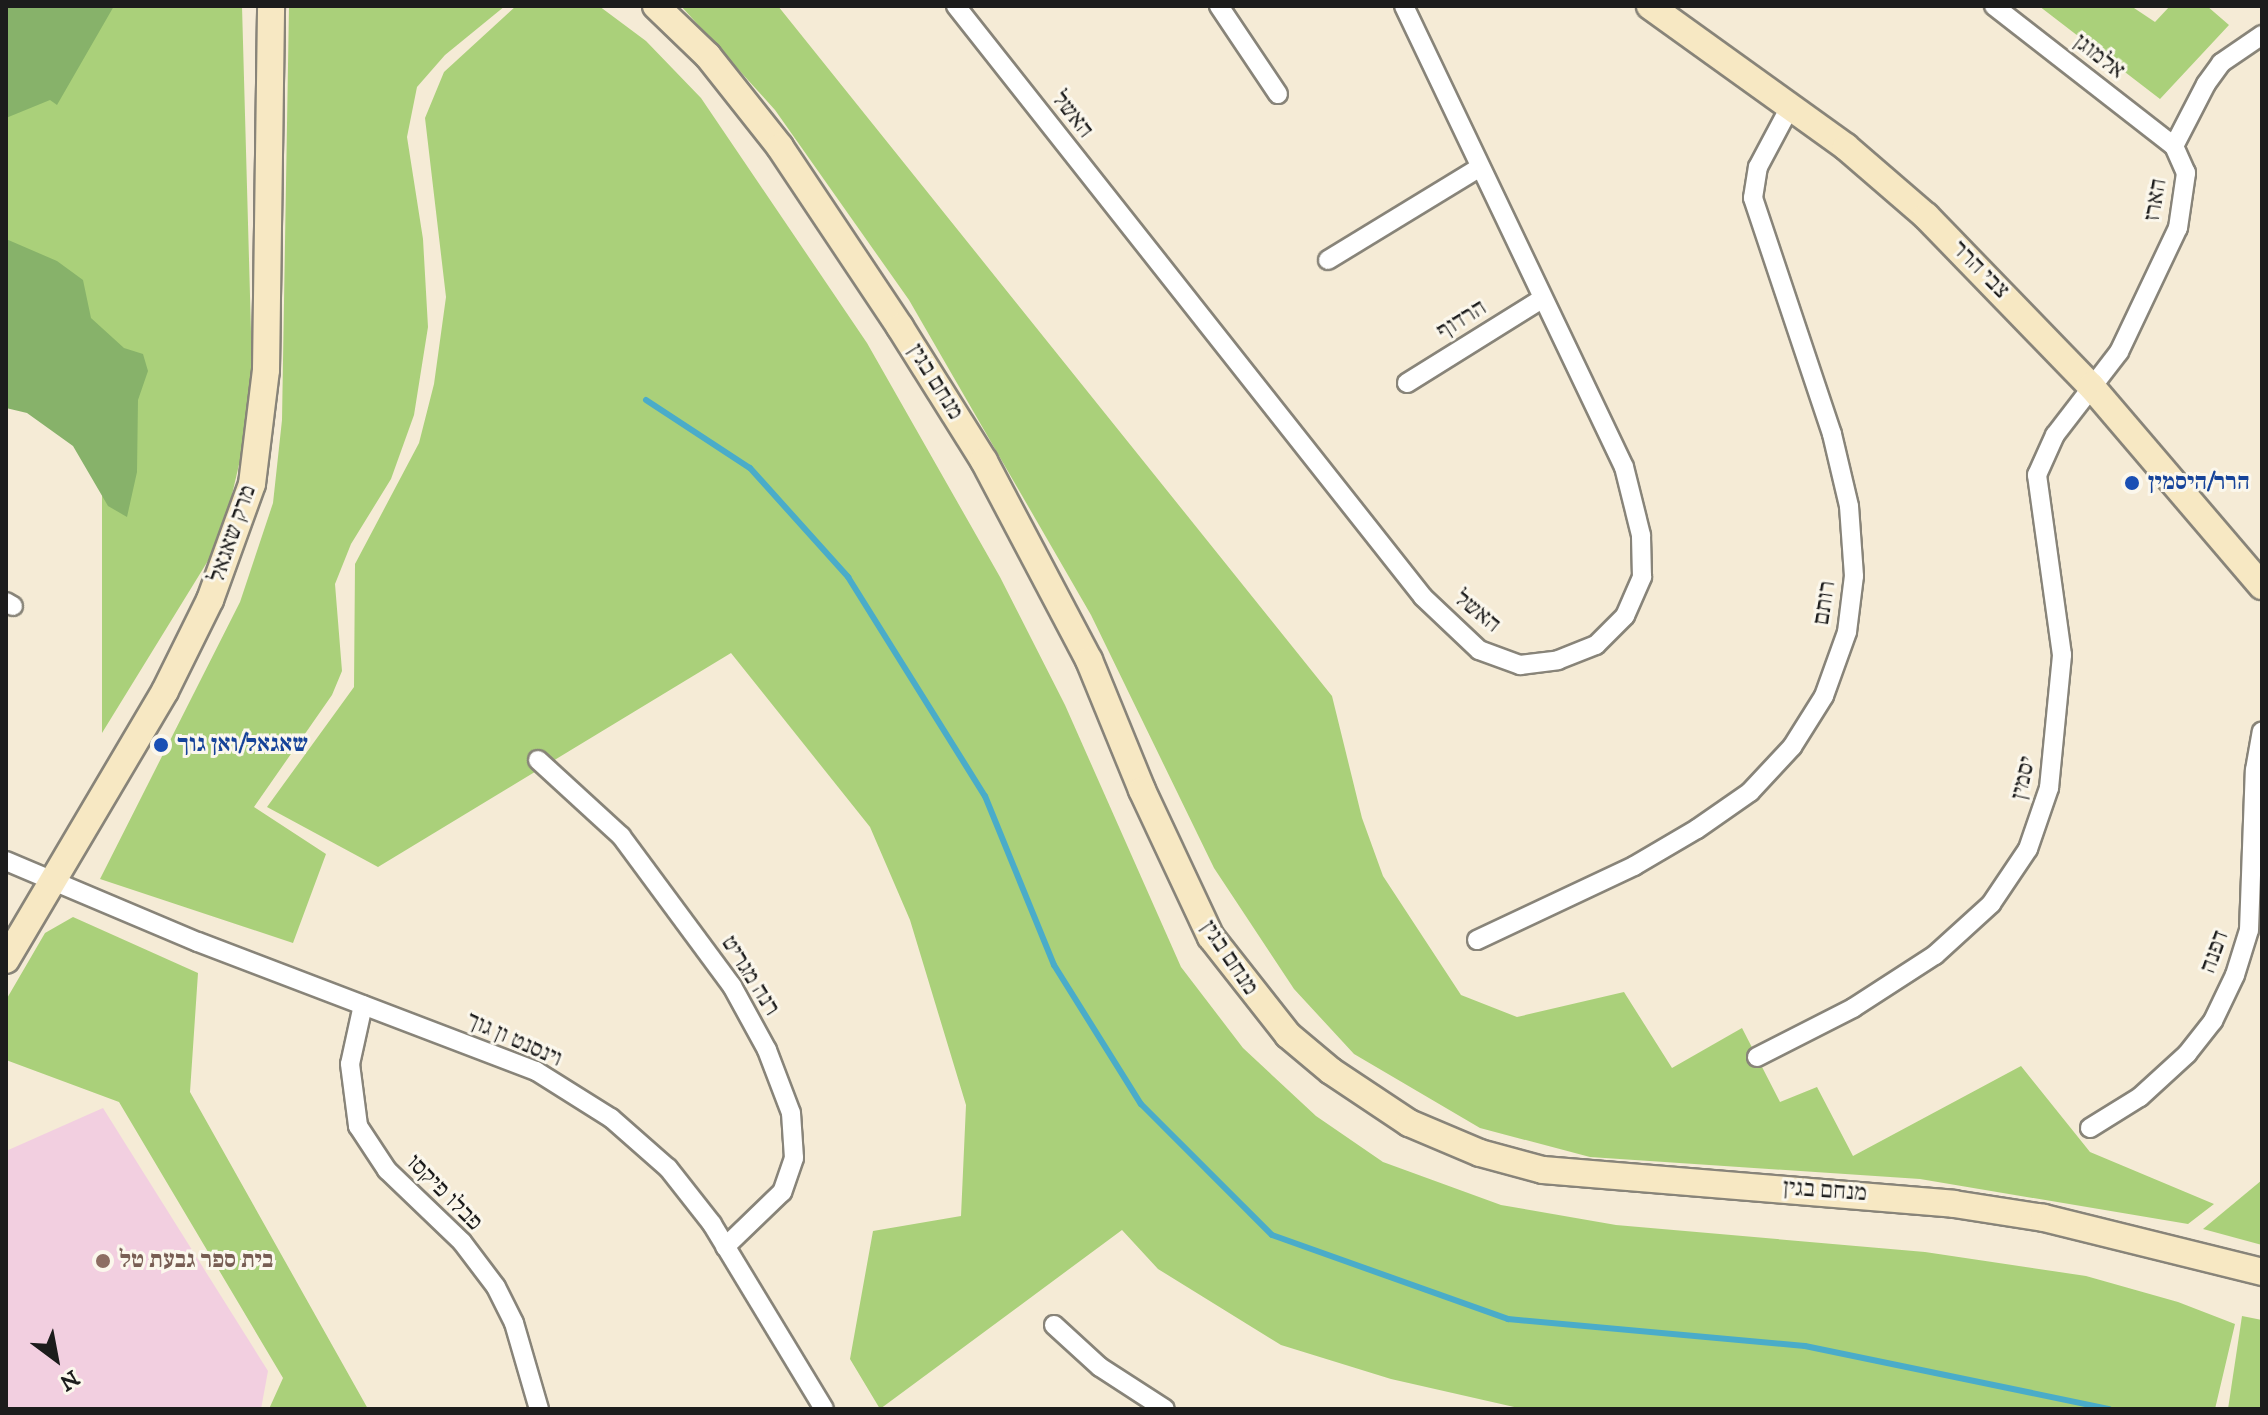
<!DOCTYPE html>
<meta charset="utf-8">
<style>
body{margin:0}
#map{position:relative;width:2268px;height:1415px;overflow:hidden;background:#f5ebd6;font-family:"IM FELL DW Pica","Frank Ruhl Libre",serif}
div>[style]{position:absolute}
.built>*{inset:0;background:#f2cfe0}
.green>*{inset:0;background:#aad07a}
.forest>*{inset:0;background:#87b26a}
.stream>*{height:6px;margin:-3px;padding:0 3px;transform-origin:3px;border-radius:3px;background:#4aacc9}
.roads{filter:drop-shadow(2px 0 #888479) drop-shadow(-2px 0 #888479) drop-shadow(0 2px #888479) drop-shadow(0 -2px #888479)}
.street>*{height:18px;margin:-9px;padding:0 9px;transform-origin:9px;border-radius:9px;background:#fff}
.secondary>*{height:26px;margin:-13px;padding:0 13px;transform-origin:13px;border-radius:13px;background:#f7e8c3}
.dots>*{width:22px;height:22px;translate:-50% -50%;box-sizing:border-box;border:4px solid #fbf7ec;border-radius:50%}
span{translate:-50% -50%;white-space:nowrap;text-align:center;line-height:1.15;-webkit-text-stroke:6px #fbf7ec;paint-order:stroke}
.street-label{font-size:24px;color:#1c1c1c}
.transit-label{font-size:24px;color:#164399;font-weight:700}
.left{translate:0 -50%;text-align:left}
.education-label{font-size:24px;color:#785e54;font-weight:700}
.frame{position:absolute;inset:0;border:8px solid #1c1c1c;pointer-events:none}
.north{position:absolute;left:16px;top:1319px;width:80px;height:80px;-webkit-text-stroke:6px #fbf7ec;paint-order:stroke;rotate:148deg;font-size:22px;font-weight:700;line-height:32px;text-align:center;color:#1c1c1c}
.north::after{content:'';display:block;margin:auto;width:28px;height:36px;background:#1c1c1c;clip-path:polygon(50% 0,100% 100%,50% 72%,0 100%)}
</style>
<div id="map">
<div class="built">
<div style="clip-path:polygon(103px 1108px,268px 1371px,261px 1409px,6px 1409px,6px 1151px)"></div>
</div>
<div class="green">
<div style="clip-path:polygon(6px 6px,242px 6px,253px 404px,222px 538px,102px 733px,102px 489px,6px 338px)"></div>
<div style="clip-path:polygon(289px 6px,505px 6px,445px 55px,417px 87px,407px 137px,423px 239px,428px 327px,414px 415px,391px 479px,351px 544px,335px 584px,342px 671px,332px 695px,254px 807px,326px 854px,293px 943px,100px 879px,240px 602px,273px 503px,282px 420px)"></div>
<div style="clip-path:polygon(516px 6px,599px 6px,646px 41px,701px 98px,867px 343px,1000px 577px,1065px 705px,1181px 967px,1243px 1048px,1316px 1116px,1383px 1162px,1501px 1205px,1616px 1225px,1925px 1252px,2086px 1276px,2178px 1302px,2235px 1324px,2215px 1409px,1523px 1409px,1391px 1379px,1281px 1345px,1158px 1269px,1122px 1230px,880px 1409px,850px 1359px,873px 1231px,961px 1216px,966px 1105px,910px 920px,870px 827px,731px 653px,378px 867px,267px 807px,354px 687px,355px 564px,419px 443px,434px 384px,446px 297px,425px 118px,444px 72px)"></div>
<div style="clip-path:polygon(681px 6px,778px 6px,1332px 696px,1362px 818px,1383px 876px,1461px 995px,1517px 1017px,1624px 992px,1672px 1068px,1742px 1028px,1780px 1102px,1817px 1087px,1853px 1156px,2021px 1066px,2090px 1152px,2214px 1204px,2188px 1224px,1920px 1179px,1590px 1157px,1480px 1128px,1354px 1054px,1294px 989px,1214px 868px,1091px 615px,909px 300px,775px 110px)"></div>
<div style="clip-path:polygon(2039px 6px,2131px 6px,2155px 22px,2170px 6px,2207px 6px,2229px 25px,2160px 99px)"></div>
<div style="clip-path:polygon(73px 917px,198px 973px,190px 1092px,368px 1409px,269px 1409px,283px 1378px,119px 1102px,6px 1060px,6px 1000px,45px 933px)"></div>
<div style="clip-path:polygon(2262px 1180px,2262px 1245px,2203px 1229px)"></div>
<div style="clip-path:polygon(2242px 1316px,2262px 1320px,2262px 1409px,2228px 1409px)"></div>
</div>
<div class="forest">
<div style="clip-path:polygon(6px 6px,114px 6px,57px 105px,50px 100px,6px 118px)"></div>
<div style="clip-path:polygon(6px 239px,57px 261px,83px 280px,91px 318px,124px 348px,143px 354px,148px 371px,138px 400px,137px 472px,127px 517px,108px 506px,73px 446px,27px 413px,6px 408px)"></div>
</div>
<div class="stream">
<div style="left:646px;top:400px;width:124px;rotate:33.2deg"></div>
<div style="left:750px;top:468px;width:147px;rotate:48deg"></div>
<div style="left:848px;top:577px;width:258px;rotate:58deg"></div>
<div style="left:985px;top:796px;width:183px;rotate:67.8deg"></div>
<div style="left:1054px;top:965px;width:164px;rotate:58deg"></div>
<div style="left:1141px;top:1104px;width:185px;rotate:45deg"></div>
<div style="left:1272px;top:1235px;width:251px;rotate:19.6deg"></div>
<div style="left:1508px;top:1319px;width:298px;rotate:5.2deg"></div>
<div style="left:1805px;top:1346px;width:311px;rotate:11.7deg"></div>
</div>
<div class="roads">
<div class="street">
<div style="left:956px;top:6px;width:753px;rotate:51.68deg"></div>
<div style="left:1423px;top:597px;width:77px;rotate:43.4deg"></div>
<div style="left:1479px;top:650px;width:44px;rotate:20.1deg"></div>
<div style="left:1520px;top:665px;width:38px;rotate:-7deg"></div>
<div style="left:1558px;top:660px;width:41px;rotate:-21.5deg"></div>
<div style="left:1596px;top:645px;width:41px;rotate:-45deg"></div>
<div style="left:1625px;top:616px;width:43px;rotate:-66.4deg"></div>
<div style="left:1642px;top:577px;width:42px;rotate:-91.4deg"></div>
<div style="left:1641px;top:535px;width:70px;rotate:-104deg"></div>
<div style="left:1624px;top:467px;width:511px;rotate:-115.51deg"></div>
<div style="left:1219px;top:6px;width:106px;rotate:56.2deg"></div>
<div style="left:1994px;top:6px;width:228px;rotate:37.9deg"></div>
<div style="left:1328px;top:260px;width:177px;rotate:-31.4deg"></div>
<div style="left:1407px;top:383px;width:159px;rotate:-31.9deg"></div>
<div style="left:6px;top:602px;width:8px;rotate:30deg"></div>
<div style="left:538px;top:760px;width:113px;rotate:42.5deg"></div>
<div style="left:621px;top:836px;width:187px;rotate:53.5deg"></div>
<div style="left:732px;top:986px;width:73px;rotate:61.3deg"></div>
<div style="left:767px;top:1050px;width:67px;rotate:69.1deg"></div>
<div style="left:791px;top:1113px;width:45px;rotate:86.2deg"></div>
<div style="left:794px;top:1158px;width:36px;rotate:109deg"></div>
<div style="left:782px;top:1192px;width:79px;rotate:136deg"></div>
<div style="left:6px;top:861px;width:208px;rotate:22.9deg"></div>
<div style="left:198px;top:942px;width:362px;rotate:20.9deg"></div>
<div style="left:536px;top:1071px;width:89px;rotate:32.1deg"></div>
<div style="left:611px;top:1118px;width:76px;rotate:41.3deg"></div>
<div style="left:668px;top:1168px;width:71px;rotate:51.8deg"></div>
<div style="left:712px;top:1224px;width:216px;rotate:58.8deg"></div>
<div style="left:1477px;top:940px;width:174px;rotate:-25.2deg"></div>
<div style="left:1634px;top:866px;width:73px;rotate:-30.4deg"></div>
<div style="left:1697px;top:829px;width:65px;rotate:-34.9deg"></div>
<div style="left:1750px;top:792px;width:62px;rotate:-47deg"></div>
<div style="left:1792px;top:747px;width:60px;rotate:-57.9deg"></div>
<div style="left:1824px;top:696px;width:68px;rotate:-70.2deg"></div>
<div style="left:1847px;top:632px;width:56px;rotate:-82.9deg"></div>
<div style="left:1854px;top:576px;width:70px;rotate:-94.1deg"></div>
<div style="left:1849px;top:506px;width:74px;rotate:-103.3deg"></div>
<div style="left:1832px;top:434px;width:249px;rotate:-108.5deg"></div>
<div style="left:1753px;top:198px;width:31px;rotate:-81deg"></div>
<div style="left:1758px;top:167px;width:70px;rotate:-62deg"></div>
<div style="left:363px;top:1005px;width:60px;rotate:102.4deg"></div>
<div style="left:350px;top:1064px;width:63px;rotate:82.6deg"></div>
<div style="left:358px;top:1126px;width:53px;rotate:56.6deg"></div>
<div style="left:387px;top:1170px;width:104px;rotate:43.8deg"></div>
<div style="left:462px;top:1242px;width:56px;rotate:52.9deg"></div>
<div style="left:496px;top:1287px;width:40px;rotate:63.4deg"></div>
<div style="left:514px;top:1323px;width:90px;rotate:73.8deg"></div>
<div style="left:1757px;top:1057px;width:108px;rotate:-27deg"></div>
<div style="left:1853px;top:1008px;width:98px;rotate:-32.9deg"></div>
<div style="left:1935px;top:955px;width:76px;rotate:-42.3deg"></div>
<div style="left:1991px;top:904px;width:66px;rotate:-56.1deg"></div>
<div style="left:2028px;top:849px;width:65px;rotate:-71deg"></div>
<div style="left:2049px;top:788px;width:134px;rotate:-84.4deg"></div>
<div style="left:2062px;top:655px;width:182px;rotate:-97.9deg"></div>
<div style="left:2037px;top:475px;width:44px;rotate:-65.8deg"></div>
<div style="left:2055px;top:435px;width:105px;rotate:-52.4deg"></div>
<div style="left:2119px;top:352px;width:137px;rotate:-64.6deg"></div>
<div style="left:2178px;top:228px;width:56px;rotate:-81.7deg"></div>
<div style="left:2186px;top:173px;width:30px;rotate:-114deg"></div>
<div style="left:2174px;top:146px;width:70px;rotate:-62.7deg"></div>
<div style="left:2206px;top:84px;width:26px;rotate:-54deg"></div>
<div style="left:2221px;top:63px;width:50px;rotate:-34.3deg"></div>
<div style="left:2090px;top:1128px;width:59px;rotate:-31.8deg"></div>
<div style="left:2140px;top:1097px;width:64px;rotate:-42.5deg"></div>
<div style="left:2187px;top:1054px;width:42px;rotate:-51.8deg"></div>
<div style="left:2213px;top:1021px;width:51px;rotate:-64.4deg"></div>
<div style="left:2235px;top:975px;width:47px;rotate:-72.7deg"></div>
<div style="left:2249px;top:930px;width:160px;rotate:-87.9deg"></div>
<div style="left:2255px;top:770px;width:39px;rotate:-80deg"></div>
<div style="left:1054px;top:1325px;width:62px;rotate:42.4deg"></div>
<div style="left:1100px;top:1367px;width:77px;rotate:32.9deg"></div>
</div>
<div class="secondary">
<div style="left:656px;top:6px;width:72px;rotate:43.9deg"></div>
<div style="left:708px;top:56px;width:116px;rotate:51.6deg"></div>
<div style="left:780px;top:147px;width:216px;rotate:56.3deg"></div>
<div style="left:900px;top:327px;width:158px;rotate:57.9deg"></div>
<div style="left:984px;top:461px;width:225px;rotate:62.2deg"></div>
<div style="left:1089px;top:660px;width:140px;rotate:67.8deg"></div>
<div style="left:1142px;top:790px;width:162px;rotate:64.9deg"></div>
<div style="left:1211px;top:937px;width:125px;rotate:51.8deg"></div>
<div style="left:1288px;top:1035px;width:56px;rotate:39.9deg"></div>
<div style="left:1331px;top:1071px;width:94px;rotate:33.7deg"></div>
<div style="left:1409px;top:1123px;width:77px;rotate:22.9deg"></div>
<div style="left:1480px;top:1153px;width:65px;rotate:15.1deg"></div>
<div style="left:1543px;top:1170px;width:412px;rotate:4.7deg"></div>
<div style="left:1954px;top:1204px;width:91px;rotate:8.8deg"></div>
<div style="left:2044px;top:1218px;width:225px;rotate:13.9deg"></div>
<div style="left:1650px;top:6px;width:241px;rotate:35.7deg"></div>
<div style="left:1846px;top:147px;width:106px;rotate:40.8deg"></div>
<div style="left:1926px;top:216px;width:237px;rotate:45.9deg"></div>
<div style="left:2091px;top:386px;width:263px;rotate:49.5deg"></div>
<div style="left:6px;top:960px;width:312px;rotate:-59.4deg"></div>
<div style="left:165px;top:691px;width:102px;rotate:-63.7deg"></div>
<div style="left:210px;top:600px;width:123px;rotate:-70.1deg"></div>
<div style="left:252px;top:484px;width:115px;rotate:-83deg"></div>
<div style="left:266px;top:370px;width:364px;rotate:-89.2deg"></div>
</div>
</div>
<div class="dots">
<div style="left:2132px;top:483px;background:#1a4fb4"></div>
<div style="left:161px;top:745px;background:#1a4fb4"></div>
<div style="left:103px;top:1261px;background:#8d6e63"></div>
</div>
<div class="street-label">
<span style="left:2099px;top:57px;rotate:38deg">אלמוגן</span>
<span style="left:1072px;top:115px;rotate:52deg">האשל</span>
<span style="left:2156px;top:200px;rotate:-80deg">הארז</span>
<span style="left:1980px;top:270px;rotate:45deg">צבי הרר</span>
<span style="left:1462px;top:320px;rotate:-32deg">הרדוף</span>
<span style="left:935px;top:382px;rotate:58deg">מנחם בגין</span>
<span style="left:233px;top:534px;rotate:-71deg">מרק שאגאל</span>
<span style="left:1825px;top:603px;rotate:-81deg">רותם</span>
<span style="left:1477px;top:612px;rotate:39deg">האשל</span>
<span style="left:2024px;top:778px;rotate:-77deg">יסמין</span>
<span style="left:2215px;top:952px;rotate:-70deg">דפנה</span>
<span style="left:1229px;top:958px;rotate:56deg">מנחם בגין</span>
<span style="left:750px;top:976px;rotate:58deg">רנה מגריט</span>
<span style="left:514px;top:1040px;rotate:24deg">וינסנט ון גוך</span>
<span style="left:1825px;top:1191px;rotate:4deg">מנחם בגין</span>
<span style="left:444px;top:1193px;rotate:45deg">פבלו פיקסו</span>
</div>
<div class="transit-label">
<span class="left" style="left:2148px;top:483px">הרר/היסמין</span>
<span class="left" style="left:177px;top:745px">שאגאל/ואן גוך</span>
</div>
<div class="education-label">
<span class="left" style="left:119px;top:1261px">בית ספר גבעת טל</span>
</div>
<div class="frame"></div>
<div class="north">N</div>
</div>
